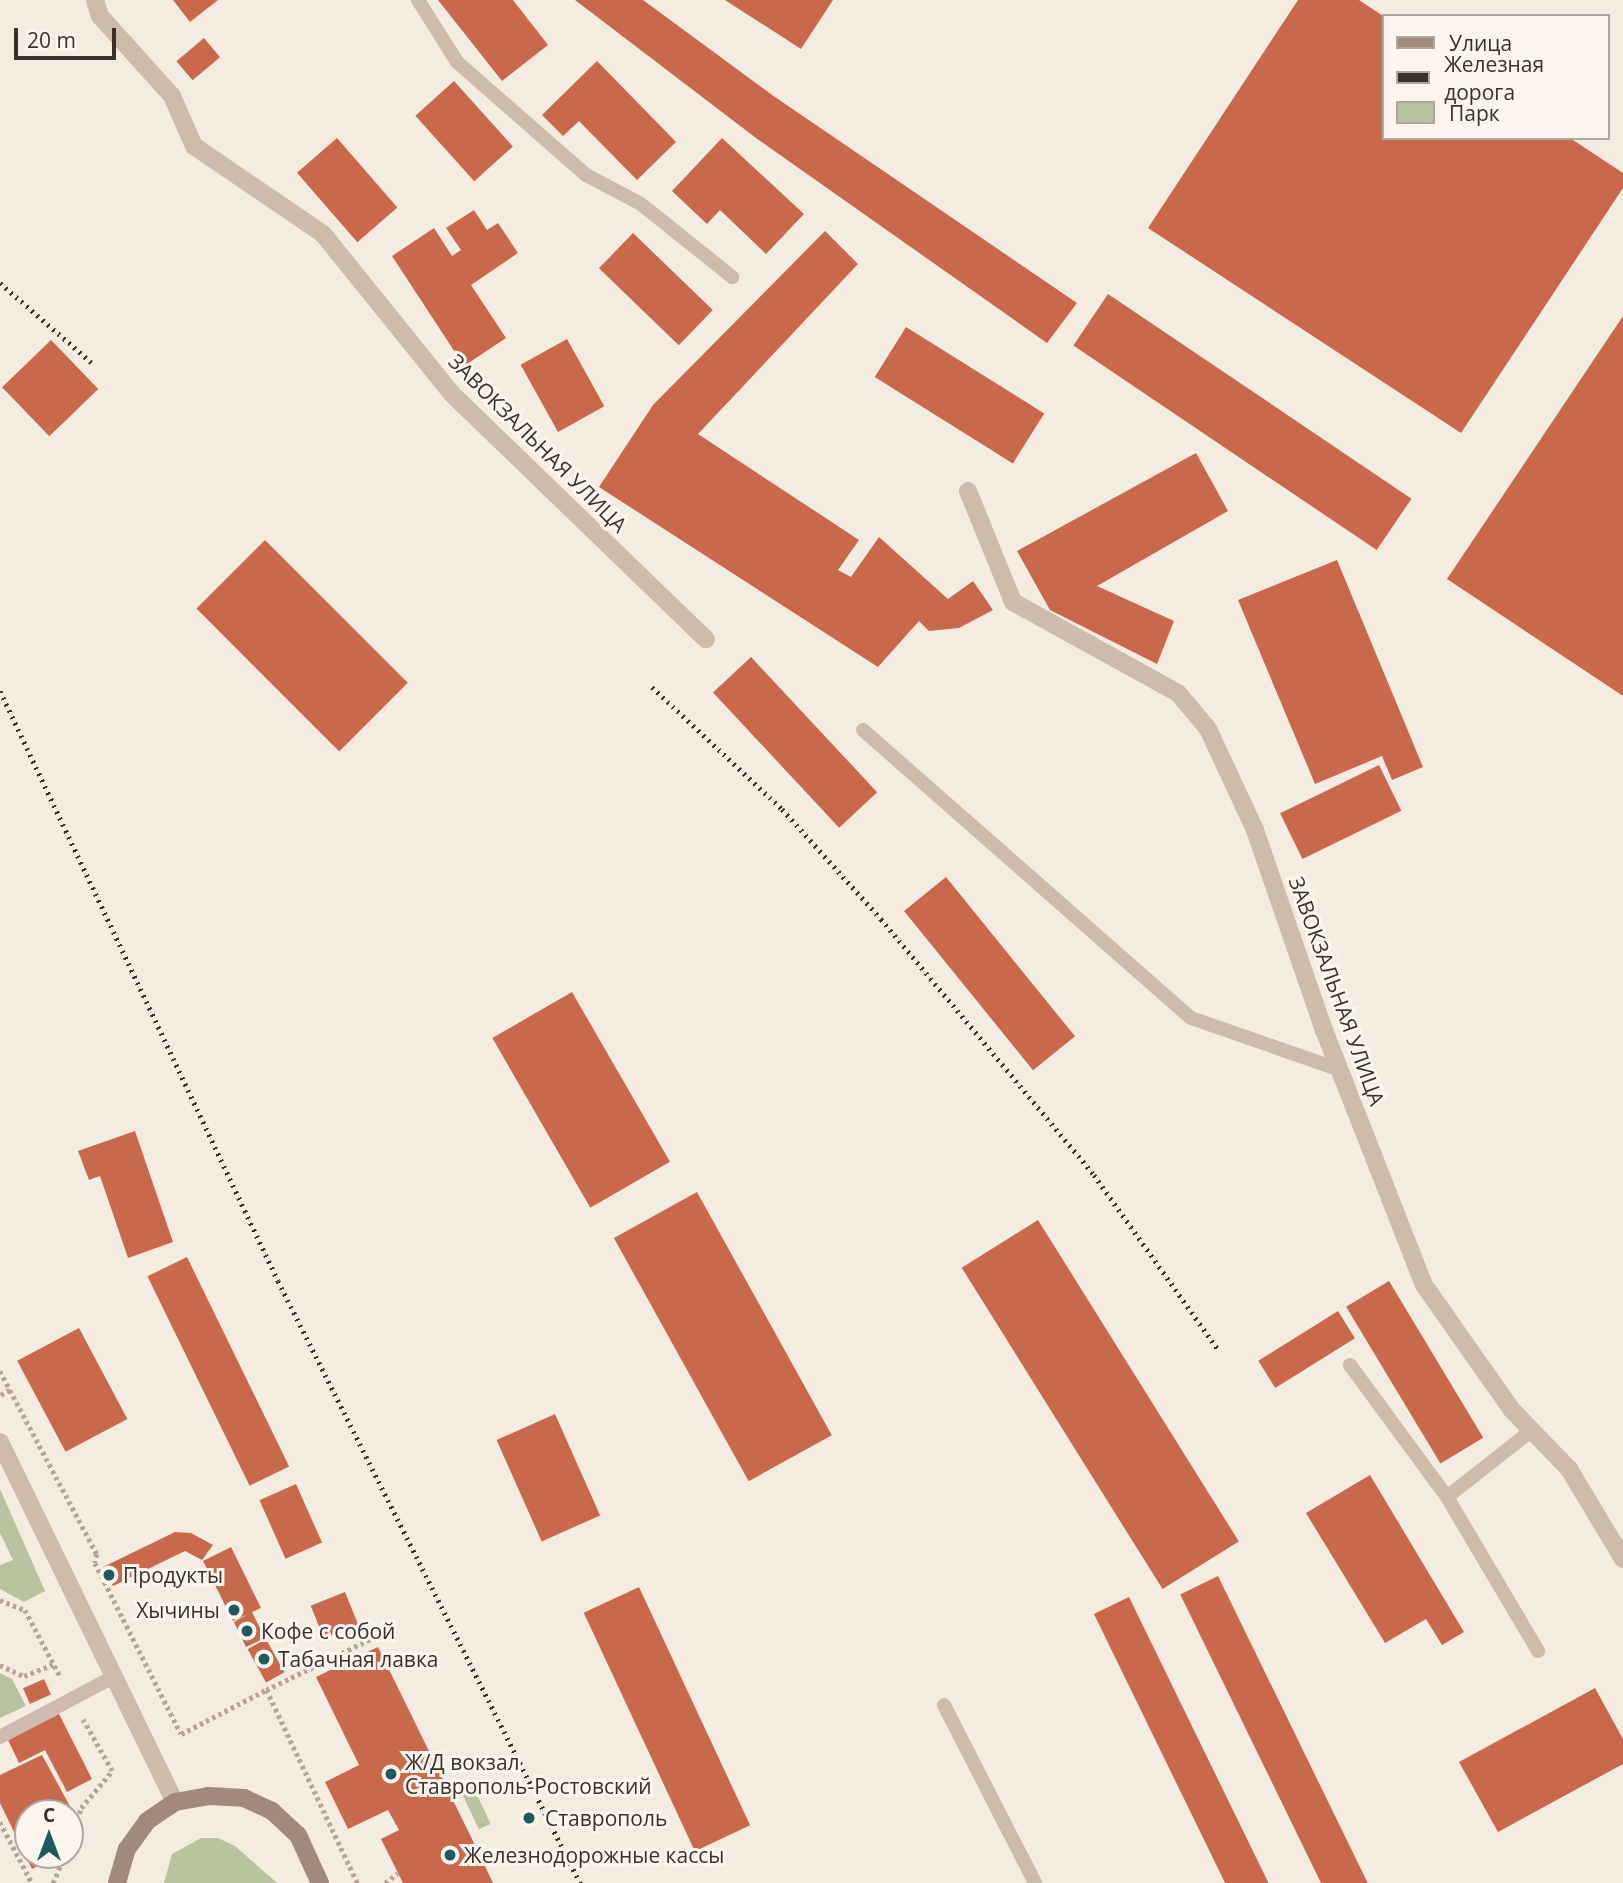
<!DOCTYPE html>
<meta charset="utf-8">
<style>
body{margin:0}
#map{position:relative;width:1623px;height:1883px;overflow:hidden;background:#f4ebe1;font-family:"Open Sans",sans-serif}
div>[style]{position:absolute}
.green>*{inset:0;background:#b8c4a0;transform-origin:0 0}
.building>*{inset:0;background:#c8694b;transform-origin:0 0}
.path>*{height:4.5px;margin-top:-2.25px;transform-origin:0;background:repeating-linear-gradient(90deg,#b9a596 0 3.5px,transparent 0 7px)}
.lane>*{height:14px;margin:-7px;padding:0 7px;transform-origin:7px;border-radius:7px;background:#cdbbac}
.street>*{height:18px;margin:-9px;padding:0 9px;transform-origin:9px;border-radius:9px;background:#cdbbac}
.secondary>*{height:18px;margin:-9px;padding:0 9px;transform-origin:9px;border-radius:9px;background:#a18a7d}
.rail>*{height:5px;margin-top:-2.5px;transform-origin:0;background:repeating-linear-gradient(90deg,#3b302b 0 2px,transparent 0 7px)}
.dots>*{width:19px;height:19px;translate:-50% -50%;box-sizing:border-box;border:4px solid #fbf5ee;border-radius:50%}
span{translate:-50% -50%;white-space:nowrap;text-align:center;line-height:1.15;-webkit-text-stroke:6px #fbf5ee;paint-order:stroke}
.street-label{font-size:21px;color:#3b302b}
.poi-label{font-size:21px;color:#3b302b}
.left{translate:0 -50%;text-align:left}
.right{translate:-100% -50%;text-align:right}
.legend{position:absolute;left:1382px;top:14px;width:228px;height:126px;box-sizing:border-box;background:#fbf5ee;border:2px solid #aea6a0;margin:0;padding:9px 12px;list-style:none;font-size:21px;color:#3b302b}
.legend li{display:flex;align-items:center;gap:14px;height:35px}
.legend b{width:35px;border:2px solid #aea6a0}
.north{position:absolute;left:14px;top:1799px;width:70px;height:70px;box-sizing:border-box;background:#fbf5ee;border:2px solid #aea6a0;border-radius:50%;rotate:0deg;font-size:19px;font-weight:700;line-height:28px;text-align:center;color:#3b302b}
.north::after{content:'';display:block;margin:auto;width:24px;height:32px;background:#1f5a5e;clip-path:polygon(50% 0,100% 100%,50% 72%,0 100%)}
.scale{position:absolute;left:14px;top:28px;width:102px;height:32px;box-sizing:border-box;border:4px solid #3b302b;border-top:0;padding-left:9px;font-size:21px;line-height:24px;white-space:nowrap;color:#3b302b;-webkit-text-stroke:5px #fbf5ee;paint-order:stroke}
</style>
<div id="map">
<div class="green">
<div style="clip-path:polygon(0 1489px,45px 1591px,24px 1602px,0 1589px,0 1565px,13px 1560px,0 1533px)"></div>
<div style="clip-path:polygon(0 1673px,12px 1679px,26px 1706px,0 1718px)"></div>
<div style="left:472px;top:1784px;width:44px;height:13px;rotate:65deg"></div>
<div style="clip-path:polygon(201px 1838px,218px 1838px,235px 1846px,277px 1883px,164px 1883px,172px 1854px)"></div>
</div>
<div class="building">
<div style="clip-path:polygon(173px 0,218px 0,190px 22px)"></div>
<div style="clip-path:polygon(438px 0,513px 0,548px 45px,502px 81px)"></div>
<div style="clip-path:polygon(575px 0,643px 0,775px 97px,1077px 303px,1047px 343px,756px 138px)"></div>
<div style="clip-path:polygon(725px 0,833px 0,801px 49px)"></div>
<div style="clip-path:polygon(1298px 0,1359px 0,1383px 16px,1383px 138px,1570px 138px,1623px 173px,1623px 188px,1461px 433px,1148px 228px)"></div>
<div style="left:204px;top:38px;width:25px;height:36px;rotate:50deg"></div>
<div style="clip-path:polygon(597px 61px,676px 142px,637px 180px,579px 121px,563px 136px,542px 115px)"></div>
<div style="left:454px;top:81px;width:88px;height:52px;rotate:48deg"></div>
<div style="left:337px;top:138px;width:92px;height:53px;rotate:49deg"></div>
<div style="clip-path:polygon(722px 138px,804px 214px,766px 254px,720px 210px,707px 224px,672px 191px)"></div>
<div style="clip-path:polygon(474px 210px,487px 230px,498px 223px,518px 253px,471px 285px,506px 338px,464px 366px,392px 256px,434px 228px,452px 256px,461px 250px,446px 228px)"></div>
<div style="clip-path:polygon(825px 231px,858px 264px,698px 434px,859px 540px,838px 570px,851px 577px,879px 537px,948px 599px,973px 581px,993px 610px,959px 628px,929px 631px,919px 621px,878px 667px,599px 487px,653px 405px)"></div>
<div style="left:633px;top:233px;width:111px;height:49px;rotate:44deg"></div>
<div style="left:1108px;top:294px;width:366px;height:62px;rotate:34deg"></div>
<div style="clip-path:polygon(1623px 316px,1623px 696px,1447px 579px)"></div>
<div style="left:906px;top:327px;width:163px;height:59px;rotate:32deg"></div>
<div style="left:567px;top:339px;width:77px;height:53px;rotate:61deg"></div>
<div style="left:51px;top:340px;width:68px;height:68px;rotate:46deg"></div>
<div style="clip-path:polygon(1196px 453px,1228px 511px,1097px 586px,1174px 621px,1157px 664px,1050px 610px,1017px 551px)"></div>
<div style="left:265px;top:540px;width:202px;height:97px;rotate:45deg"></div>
<div style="clip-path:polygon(1337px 560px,1423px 767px,1392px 780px,1382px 756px,1315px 784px,1238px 600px)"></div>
<div style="left:751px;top:657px;width:185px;height:52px;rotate:47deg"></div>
<div style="left:1379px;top:765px;width:51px;height:110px;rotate:64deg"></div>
<div style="left:946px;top:877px;width:205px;height:54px;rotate:51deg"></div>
<div style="left:572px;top:992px;width:196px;height:92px;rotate:60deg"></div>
<div style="clip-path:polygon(135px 1131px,173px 1242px,128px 1258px,100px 1176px,89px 1180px,78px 1151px)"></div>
<div style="left:697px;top:1192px;width:278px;height:95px;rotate:61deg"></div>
<div style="left:1038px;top:1220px;width:379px;height:90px;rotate:58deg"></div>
<div style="left:187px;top:1257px;width:233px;height:44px;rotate:64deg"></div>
<div style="left:1389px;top:1281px;width:183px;height:50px;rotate:59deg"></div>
<div style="left:1338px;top:1311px;width:32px;height:94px;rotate:58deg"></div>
<div style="left:79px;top:1328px;width:103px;height:70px;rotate:62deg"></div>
<div style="left:555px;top:1414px;width:111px;height:64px;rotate:66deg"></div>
<div style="clip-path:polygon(1370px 1475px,1464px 1632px,1442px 1645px,1426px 1619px,1385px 1643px,1306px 1513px)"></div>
<div style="left:296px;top:1484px;width:64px;height:40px;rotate:66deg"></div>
<div style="clip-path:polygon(175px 1532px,191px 1533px,213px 1545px,202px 1560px,185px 1551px,113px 1586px,103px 1567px)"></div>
<div style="clip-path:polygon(231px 1547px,261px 1608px,252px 1612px,265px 1638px,246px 1647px,234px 1622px,248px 1614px,233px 1621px,203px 1561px)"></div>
<div style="left:1218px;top:1576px;width:342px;height:42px;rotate:64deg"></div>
<div style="left:639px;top:1587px;width:263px;height:61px;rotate:65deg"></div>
<div style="left:345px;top:1592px;width:35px;height:37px;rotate:68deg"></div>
<div style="left:1129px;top:1597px;width:318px;height:39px;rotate:64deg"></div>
<div style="left:266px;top:1639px;width:38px;height:21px;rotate:61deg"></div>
<div style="clip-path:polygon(378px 1647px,471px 1837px,493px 1883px,403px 1883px,381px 1839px,399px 1830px,388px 1810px,348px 1829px,325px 1782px,359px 1765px,316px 1677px)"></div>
<div style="left:44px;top:1679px;width:17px;height:23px;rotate:66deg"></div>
<div style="clip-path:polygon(1595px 1688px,1623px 1739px,1623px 1764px,1498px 1832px,1459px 1762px)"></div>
<div style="clip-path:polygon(59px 1714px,92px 1779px,67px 1792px,45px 1750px,19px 1763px,8px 1740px)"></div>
<div style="clip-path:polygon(42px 1755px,71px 1808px,70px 1813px,28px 1813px,28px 1855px,57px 1855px,32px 1869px,0 1803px,0 1775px)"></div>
</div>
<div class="path">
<div style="left:0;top:1371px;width:21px;rotate:62deg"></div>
<div style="left:10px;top:1390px;width:12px;rotate:149deg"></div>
<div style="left:10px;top:1390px;width:186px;rotate:62.1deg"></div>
<div style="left:97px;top:1554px;width:9px;rotate:103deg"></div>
<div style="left:95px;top:1563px;width:191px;rotate:63.3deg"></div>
<div style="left:181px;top:1734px;width:96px;rotate:-27.4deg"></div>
<div style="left:0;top:1600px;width:27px;rotate:22deg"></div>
<div style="left:25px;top:1610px;width:77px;rotate:62.1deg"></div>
<div style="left:0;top:1665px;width:26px;rotate:25deg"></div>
<div style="left:24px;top:1676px;width:31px;rotate:-22deg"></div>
<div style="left:0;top:1822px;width:69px;rotate:62.3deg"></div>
<div style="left:70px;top:1840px;width:34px;rotate:-71deg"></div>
<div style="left:81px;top:1808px;width:48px;rotate:-50deg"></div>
<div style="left:112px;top:1771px;width:59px;rotate:-119.6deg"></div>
<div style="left:53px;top:1883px;width:30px;rotate:-67deg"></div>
<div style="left:357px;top:1883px;width:213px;rotate:-115.2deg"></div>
<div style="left:266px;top:1690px;width:135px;rotate:-26deg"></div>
<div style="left:385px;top:1883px;width:16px;rotate:-38deg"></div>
</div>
<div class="lane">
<div style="left:418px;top:0;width:73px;rotate:57.8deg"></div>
<div style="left:457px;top:62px;width:171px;rotate:41.2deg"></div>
<div style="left:586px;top:175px;width:62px;rotate:27.8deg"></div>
<div style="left:641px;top:204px;width:117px;rotate:38.7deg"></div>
<div style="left:863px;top:730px;width:436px;rotate:41.3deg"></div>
<div style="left:1191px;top:1018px;width:158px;rotate:19.2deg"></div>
<div style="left:1350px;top:1365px;width:164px;rotate:53.7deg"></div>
<div style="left:1447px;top:1497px;width:108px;rotate:-38.2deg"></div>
<div style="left:1447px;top:1497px;width:179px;rotate:59.4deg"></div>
<div style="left:944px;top:1705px;width:200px;rotate:62.9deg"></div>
<div style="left:0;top:1737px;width:130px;rotate:-27.9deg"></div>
</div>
<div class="street">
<div style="left:95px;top:0;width:17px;rotate:73deg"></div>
<div style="left:100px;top:16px;width:108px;rotate:48deg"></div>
<div style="left:172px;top:96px;width:55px;rotate:66.3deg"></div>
<div style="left:194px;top:146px;width:156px;rotate:34.3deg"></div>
<div style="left:323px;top:234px;width:206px;rotate:51.1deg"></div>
<div style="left:452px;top:394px;width:353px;rotate:44deg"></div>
<div style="left:968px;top:491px;width:120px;rotate:67.9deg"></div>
<div style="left:1013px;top:602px;width:188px;rotate:28.9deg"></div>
<div style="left:1178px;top:693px;width:47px;rotate:50.2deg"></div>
<div style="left:1208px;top:729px;width:111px;rotate:65deg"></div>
<div style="left:1255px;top:830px;width:212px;rotate:71deg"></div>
<div style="left:1324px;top:1030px;width:274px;rotate:68.6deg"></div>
<div style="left:1424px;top:1285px;width:153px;rotate:54.9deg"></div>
<div style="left:1512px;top:1410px;width:82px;rotate:46deg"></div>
<div style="left:1569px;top:1469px;width:105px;rotate:59deg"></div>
<div style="left:0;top:1442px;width:400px;rotate:64.1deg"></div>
</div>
<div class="secondary">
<div style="left:117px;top:1883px;width:35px;rotate:-74deg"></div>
<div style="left:127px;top:1849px;width:34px;rotate:-54deg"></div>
<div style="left:147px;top:1821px;width:34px;rotate:-34deg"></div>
<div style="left:175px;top:1802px;width:34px;rotate:-10deg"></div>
<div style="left:208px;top:1796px;width:36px;rotate:3deg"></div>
<div style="left:244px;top:1798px;width:31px;rotate:25deg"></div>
<div style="left:272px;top:1811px;width:35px;rotate:43deg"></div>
<div style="left:298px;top:1835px;width:53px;rotate:65.4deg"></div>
</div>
<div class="rail">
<div style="left:0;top:283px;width:121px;rotate:41deg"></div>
<div style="left:652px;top:687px;width:178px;rotate:43.2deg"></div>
<div style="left:782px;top:809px;width:148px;rotate:48deg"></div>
<div style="left:881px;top:919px;width:333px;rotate:50.2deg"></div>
<div style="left:1094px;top:1175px;width:217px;rotate:54.6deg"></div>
<div style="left:0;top:691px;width:652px;rotate:64.77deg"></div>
<div style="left:278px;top:1281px;width:674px;rotate:63.36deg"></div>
</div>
<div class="dots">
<div style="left:109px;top:1575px;background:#1f5a5e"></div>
<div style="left:234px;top:1610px;background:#1f5a5e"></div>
<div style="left:247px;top:1631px;background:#1f5a5e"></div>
<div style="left:264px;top:1659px;background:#1f5a5e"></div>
<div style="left:391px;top:1774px;background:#1f5a5e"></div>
<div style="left:529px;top:1818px;background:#1f5a5e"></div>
<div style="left:450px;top:1855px;background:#1f5a5e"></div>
</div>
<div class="street-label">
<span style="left:538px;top:443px;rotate:45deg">ЗАВОКЗАЛЬНАЯ УЛИЦА</span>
<span style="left:1337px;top:991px;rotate:70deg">ЗАВОКЗАЛЬНАЯ УЛИЦА</span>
</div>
<div class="poi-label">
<span class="left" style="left:123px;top:1575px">Продукты</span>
<span class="right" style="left:220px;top:1610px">Хычины</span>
<span class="left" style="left:261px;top:1631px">Кофе с собой</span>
<span class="left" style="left:278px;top:1659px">Табачная лавка</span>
<span class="left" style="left:405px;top:1774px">Ж/Д вокзал<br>Ставрополь-Ростовский</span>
<span class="left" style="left:545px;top:1818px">Ставрополь</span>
<span class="left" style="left:464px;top:1855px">Железнодорожные кассы</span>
</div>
<ul class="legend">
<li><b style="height:9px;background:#a18a7d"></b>Улица</li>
<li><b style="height:9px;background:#3b302b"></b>Железная дорога</li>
<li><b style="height:19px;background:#b8c4a0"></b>Парк</li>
</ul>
<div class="north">С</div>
<div class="scale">20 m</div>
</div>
